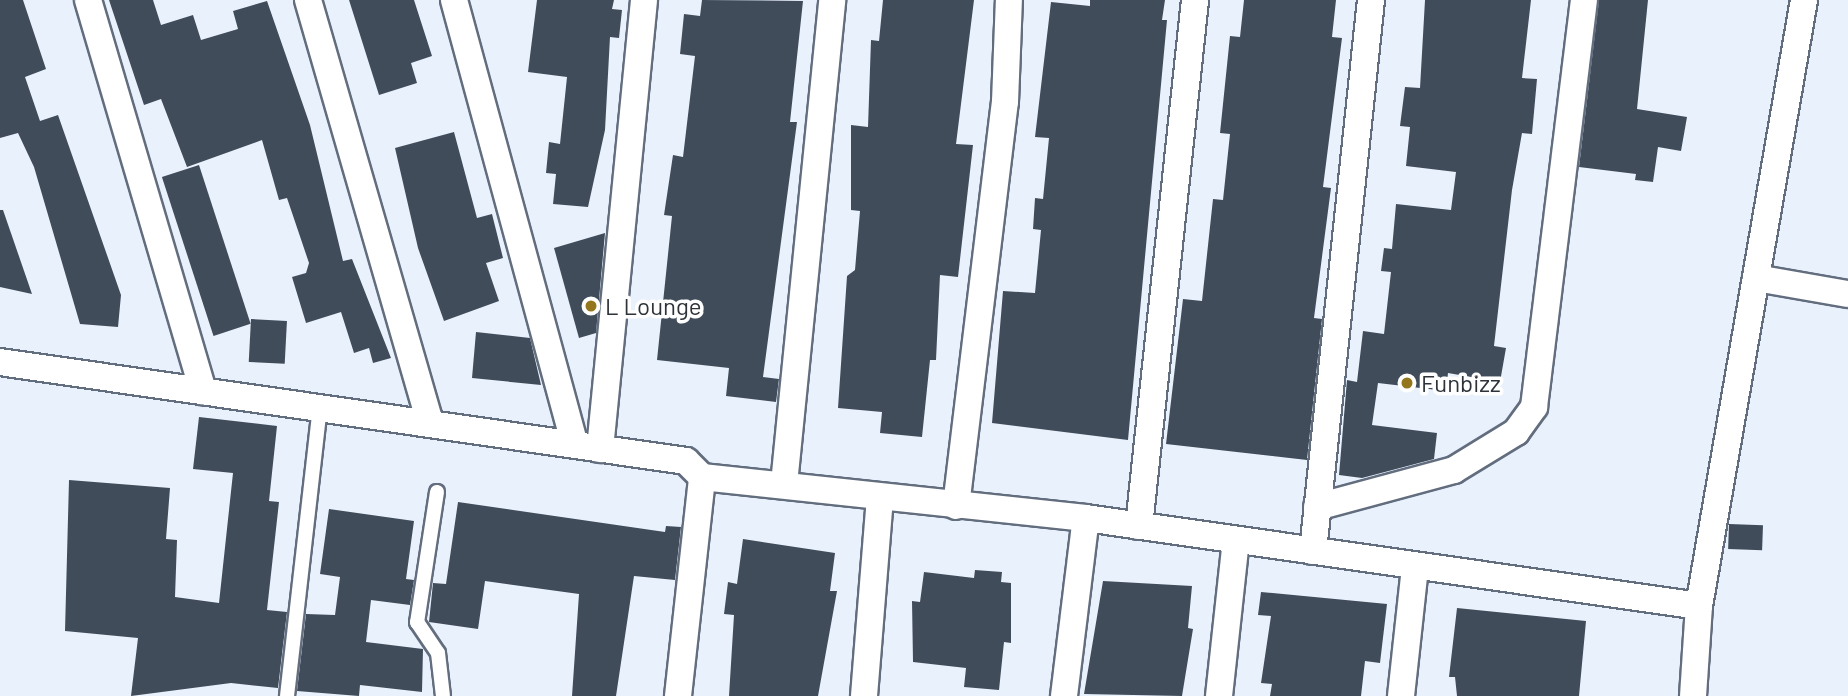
<!DOCTYPE html>
<style>
body{margin:0}
#map{position:relative;width:1848px;height:696px;overflow:hidden;background:#e9f1fd;font-family:Barlow,sans-serif}
div>[style]{position:absolute}
.building>*{inset:0;background:#414c5b;transform-origin:0 0}
.roads{filter:drop-shadow(2px 0 #626d7e) drop-shadow(-2px 0 #626d7e) drop-shadow(0 2px #626d7e) drop-shadow(0 -2px #626d7e)}
.service>*{height:14px;margin:-7px;padding:0 7px;transform-origin:7px;border-radius:7px;background:#fff}
.minor>*{height:26px;margin:-13px;padding:0 13px;transform-origin:13px;border-radius:13px;background:#fff}
.dots>*{width:19px;height:19px;translate:-50% -50%;box-sizing:border-box;border:4px solid #fff;border-radius:50%}
span{translate:-50% -50%;white-space:nowrap;text-align:center;line-height:1.15;-webkit-text-stroke:7px #fff;paint-order:stroke}
.poi-label{font-size:24px;color:#2e333a}
.left{translate:0 -50%;text-align:left}
</style>
<div id="map">
<div class="building">
<div style="clip-path:polygon(0 0,23px 0,46px 69px,25px 77px,40px 121px,58px 115px,121px 295px,118px 327px,80px 324px,34px 167px,18px 133px,0 138px)"></div>
<div style="clip-path:polygon(109px 0,153px 0,161px 25px,193px 15px,201px 40px,238px 29px,233px 11px,267px 1px,310px 125px,343px 261px,352px 259px,391px 358px,373px 363px,369px 348px,354px 353px,341px 312px,306px 323px,292px 277px,306px 273px,309px 263px,287px 198px,279px 200px,262px 140px,187px 167px,161px 99px,144px 105px)"></div>
<div style="clip-path:polygon(349px 0,414px 0,432px 56px,411px 63px,417px 83px,379px 95px)"></div>
<div style="clip-path:polygon(537px 0,614px 0,612px 9px,622px 10px,619px 38px,610px 37px,605px 130px,588px 207px,553px 204px,556px 174px,546px 173px,549px 142px,560px 144px,567px 77px,528px 72px)"></div>
<div style="clip-path:polygon(702px 0,803px 1px,790px 122px,797px 122px,763px 377px,779px 379px,776px 402px,726px 396px,729px 368px,657px 360px,672px 216px,664px 215px,673px 155px,683px 157px,695px 56px,680px 54px,684px 14px,700px 16px)"></div>
<div style="clip-path:polygon(883px 0,974px 0,956px 144px,973px 145px,958px 277px,940px 275px,936px 360px,930px 360px,922px 437px,880px 433px,882px 412px,838px 408px,847px 276px,855px 270px,860px 211px,851px 210px,851px 125px,868px 127px,871px 40px,879px 41px)"></div>
<div style="clip-path:polygon(1090px 0,1165px 0,1162px 20px,1167px 20px,1128px 440px,992px 423px,1003px 291px,1035px 293px,1041px 230px,1033px 229px,1035px 198px,1043px 199px,1049px 138px,1035px 137px,1051px 2px,1090px 6px)"></div>
<div style="clip-path:polygon(1244px 0,1336px 0,1332px 37px,1342px 38px,1323px 187px,1331px 188px,1314px 318px,1322px 319px,1307px 460px,1166px 444px,1183px 299px,1202px 301px,1213px 199px,1223px 200px,1230px 134px,1220px 133px,1230px 36px,1240px 37px)"></div>
<div style="clip-path:polygon(1425px 0,1531px 0,1522px 78px,1537px 79px,1532px 134px,1522px 133px,1512px 190px,1494px 346px,1506px 348px,1500px 382px,1448px 373px,1446px 391px,1378px 383px,1372px 425px,1437px 433px,1434px 459px,1362px 478px,1339px 475px,1347px 380px,1357px 382px,1363px 331px,1384px 334px,1391px 272px,1381px 271px,1384px 248px,1392px 249px,1396px 204px,1451px 210px,1456px 172px,1406px 166px,1410px 127px,1400px 126px,1405px 87px,1420px 88px)"></div>
<div style="clip-path:polygon(1599px 0,1648px 0,1637px 109px,1687px 117px,1681px 151px,1658px 147px,1653px 182px,1635px 180px,1636px 174px,1579px 167px)"></div>
<div style="clip-path:polygon(454px 132px,477px 218px,492px 214px,503px 258px,486px 263px,499px 301px,444px 321px,418px 248px,395px 148px)"></div>
<div style="left:199px;top:165px;width:167px;height:39px;rotate:72deg"></div>
<div style="clip-path:polygon(0 210px,3px 210px,32px 294px,0 287px)"></div>
<div style="clip-path:polygon(605px 233px,596px 333px,579px 338px,554px 248px)"></div>
<div style="left:251px;top:319px;width:36px;height:43px;rotate:3deg"></div>
<div style="clip-path:polygon(476px 332px,530px 338px,541px 385px,472px 378px)"></div>
<div style="clip-path:polygon(199px 417px,277px 426px,269px 501px,279px 502px,267px 610px,287px 612px,278px 688px,231px 683px,131px 696px,138px 638px,65px 631px,69px 480px,170px 488px,166px 539px,177px 540px,175px 597px,219px 603px,233px 473px,193px 469px)"></div>
<div style="clip-path:polygon(458px 502px,665px 532px,666px 526px,681px 527px,675px 580px,634px 576px,616px 696px,572px 696px,579px 594px,485px 581px,478px 629px,429px 622px,433px 583px,446px 584px)"></div>
<div style="clip-path:polygon(329px 509px,414px 521px,406px 579px,414px 580px,410px 605px,371px 600px,366px 642px,423px 649px,422px 692px,360px 685px,359px 696px,297px 691px,306px 614px,335px 615px,340px 577px,320px 574px)"></div>
<div style="left:1729px;top:524px;width:34px;height:25px;rotate:2deg"></div>
<div style="clip-path:polygon(743px 539px,835px 553px,830px 591px,837px 591px,818px 696px,729px 696px,734px 615px,724px 614px,728px 582px,737px 584px)"></div>
<div style="clip-path:polygon(975px 570px,1002px 572px,1001px 582px,1011px 583px,1011px 643px,1004px 642px,999px 690px,964px 687px,966px 668px,913px 662px,912px 601px,920px 602px,924px 572px,974px 578px)"></div>
<div style="clip-path:polygon(1103px 581px,1192px 586px,1188px 628px,1193px 629px,1182px 696px,1084px 694px)"></div>
<div style="clip-path:polygon(1261px 592px,1387px 604px,1380px 663px,1365px 661px,1361px 696px,1270px 696px,1272px 684px,1261px 683px,1271px 616px,1258px 615px)"></div>
<div style="clip-path:polygon(1457px 608px,1586px 621px,1579px 696px,1457px 696px,1455px 677px,1449px 677px)"></div>
</div>
<div class="roads">
<div class="service">
<div style="left:437px;top:492px;width:132px;rotate:98.7deg"></div>
<div style="left:417px;top:622px;width:37px;rotate:56deg"></div>
<div style="left:438px;top:653px;width:43px;rotate:83.4deg"></div>
<div style="left:287px;top:696px;width:290px;rotate:-83.5deg"></div>
</div>
<div class="minor">
<div style="left:88px;top:0;width:408px;rotate:73.6deg"></div>
<div style="left:308px;top:0;width:441px;rotate:73.9deg"></div>
<div style="left:454px;top:0;width:461px;rotate:74.8deg"></div>
<div style="left:1756px;top:278px;width:93px;rotate:9.9deg"></div>
<div style="left:0;top:362px;width:693px;rotate:8.21deg"></div>
<div style="left:686px;top:461px;width:23px;rotate:45deg"></div>
<div style="left:702px;top:477px;width:386px;rotate:6.1deg"></div>
<div style="left:1086px;top:518px;width:619px;rotate:8.17deg"></div>
<div style="left:600px;top:449px;width:451px;rotate:-84.4deg"></div>
<div style="left:784px;top:484px;width:486px;rotate:-84.3deg"></div>
<div style="left:956px;top:506px;width:407px;rotate:-83.1deg"></div>
<div style="left:1005px;top:102px;width:102px;rotate:-87.8deg"></div>
<div style="left:1317px;top:507px;width:142px;rotate:-15.1deg"></div>
<div style="left:1454px;top:470px;width:73px;rotate:-31.5deg"></div>
<div style="left:1516px;top:432px;width:31px;rotate:-54deg"></div>
<div style="left:1534px;top:407px;width:410px;rotate:-83deg"></div>
<div style="left:1139px;top:526px;width:529px;rotate:-83.92deg"></div>
<div style="left:1313px;top:551px;width:554px;rotate:-83.99deg"></div>
<div style="left:678px;top:696px;width:220px;rotate:-83.7deg"></div>
<div style="left:864px;top:696px;width:198px;rotate:-85.4deg"></div>
<div style="left:1064px;top:696px;width:179px;rotate:-83deg"></div>
<div style="left:1219px;top:696px;width:157px;rotate:-83.8deg"></div>
<div style="left:1401px;top:696px;width:130px;rotate:-83.8deg"></div>
<div style="left:1693px;top:696px;width:90px;rotate:-86.2deg"></div>
<div style="left:1699px;top:606px;width:615px;rotate:-80.17deg"></div>
</div>
</div>
<div class="dots">
<div style="left:591px;top:306px;background:#94761d"></div>
<div style="left:1407px;top:383px;background:#94761d"></div>
</div>
<div class="poi-label">
<span class="left" style="left:605px;top:306px">L Lounge</span>
<span class="left" style="left:1421px;top:383px">Funbizz</span>
</div>
</div>
